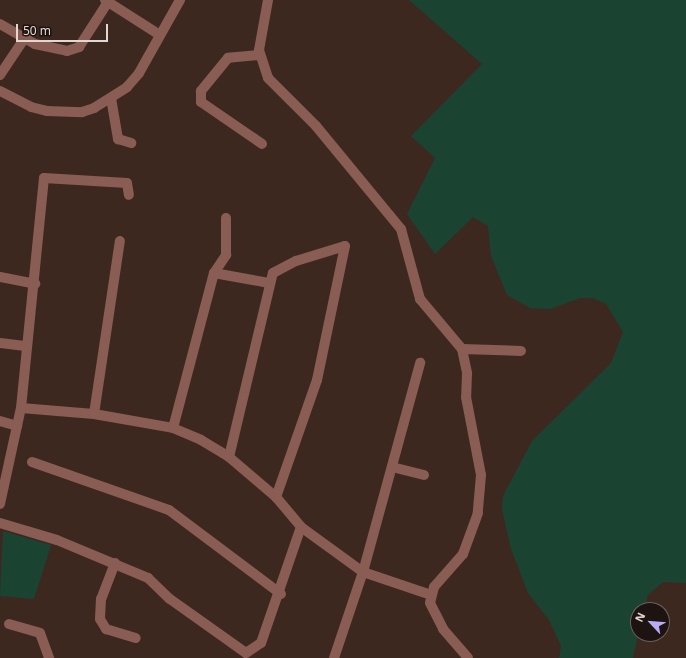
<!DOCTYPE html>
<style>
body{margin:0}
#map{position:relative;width:686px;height:658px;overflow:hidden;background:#3d2820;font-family:"Noto Sans",sans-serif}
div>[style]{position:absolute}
.green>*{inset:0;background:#1b4332}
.street>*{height:10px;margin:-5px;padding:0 5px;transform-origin:5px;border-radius:5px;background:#895c54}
span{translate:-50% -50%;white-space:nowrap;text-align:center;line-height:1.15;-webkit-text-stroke:4px #1d1310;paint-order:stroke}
.north{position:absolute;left:630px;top:602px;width:40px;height:40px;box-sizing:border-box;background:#1d1310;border:1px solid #6d615d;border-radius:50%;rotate:296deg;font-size:11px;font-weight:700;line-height:16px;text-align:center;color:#e4d6d0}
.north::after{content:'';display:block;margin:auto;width:14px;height:18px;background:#b9abf7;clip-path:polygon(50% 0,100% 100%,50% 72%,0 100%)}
.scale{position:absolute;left:16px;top:24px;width:92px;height:18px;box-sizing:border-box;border:2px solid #e4d6d0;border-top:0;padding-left:5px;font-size:12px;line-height:14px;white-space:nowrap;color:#e4d6d0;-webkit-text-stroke:3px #1d1310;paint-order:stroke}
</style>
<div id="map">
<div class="green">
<div style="clip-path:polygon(409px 0,686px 0,686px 583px,663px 582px,648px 595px,644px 610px,638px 610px,638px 634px,633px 658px,559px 658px,561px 646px,549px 620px,528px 593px,511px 549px,502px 509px,503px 496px,532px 441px,611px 363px,623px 332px,606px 304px,593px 298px,580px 298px,550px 309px,530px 308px,507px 295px,491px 256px,488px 226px,473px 217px,435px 254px,407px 214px,435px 158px,411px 136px,482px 64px)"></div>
<div style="clip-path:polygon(3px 531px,51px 545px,34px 599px,0 596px)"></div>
</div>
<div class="street">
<div style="left:105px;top:0;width:65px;rotate:32.5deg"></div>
<div style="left:268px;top:0;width:51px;rotate:100.2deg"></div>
<div style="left:259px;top:50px;width:29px;rotate:72deg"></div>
<div style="left:268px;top:78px;width:68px;rotate:45deg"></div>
<div style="left:316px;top:126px;width:134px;rotate:50.5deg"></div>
<div style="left:401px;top:229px;width:73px;rotate:74.8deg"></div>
<div style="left:420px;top:299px;width:65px;rotate:50deg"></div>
<div style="left:462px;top:349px;width:25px;rotate:78deg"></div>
<div style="left:467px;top:373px;width:24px;rotate:92deg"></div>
<div style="left:466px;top:397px;width:79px;rotate:79.1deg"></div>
<div style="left:481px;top:475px;width:38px;rotate:95deg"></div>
<div style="left:478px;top:513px;width:44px;rotate:110.1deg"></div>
<div style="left:463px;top:554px;width:44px;rotate:131.3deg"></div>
<div style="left:434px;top:587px;width:16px;rotate:104deg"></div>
<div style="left:430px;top:603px;width:29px;rotate:63deg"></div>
<div style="left:443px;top:629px;width:38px;rotate:49deg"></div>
<div style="left:0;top:24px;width:40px;rotate:29.7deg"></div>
<div style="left:35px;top:44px;width:33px;rotate:12deg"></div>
<div style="left:67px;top:51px;width:13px;rotate:-18deg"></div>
<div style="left:79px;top:47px;width:54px;rotate:-57.2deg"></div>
<div style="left:260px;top:55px;width:32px;rotate:175deg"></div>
<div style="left:228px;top:58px;width:43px;rotate:129.3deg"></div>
<div style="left:201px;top:91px;width:11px;rotate:90deg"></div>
<div style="left:201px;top:102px;width:74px;rotate:34.5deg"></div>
<div style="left:0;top:75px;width:43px;rotate:-56.3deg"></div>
<div style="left:0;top:91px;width:35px;rotate:27deg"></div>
<div style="left:31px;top:107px;width:16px;rotate:14deg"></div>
<div style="left:47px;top:111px;width:35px;rotate:2deg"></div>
<div style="left:82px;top:112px;width:13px;rotate:-18deg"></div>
<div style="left:94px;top:108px;width:39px;rotate:-32deg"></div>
<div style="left:127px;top:87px;width:18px;rotate:-49deg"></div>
<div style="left:139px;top:73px;width:84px;rotate:-60.7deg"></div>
<div style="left:111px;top:98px;width:42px;rotate:80.3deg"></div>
<div style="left:118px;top:139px;width:14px;rotate:17deg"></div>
<div style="left:214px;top:273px;width:22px;rotate:-56deg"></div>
<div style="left:226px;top:255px;width:37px;rotate:-90deg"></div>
<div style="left:0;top:277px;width:36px;rotate:11deg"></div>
<div style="left:0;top:343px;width:25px;rotate:7deg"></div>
<div style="left:462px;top:349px;width:59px;rotate:1.9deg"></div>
<div style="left:21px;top:408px;width:73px;rotate:4.7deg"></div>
<div style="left:94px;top:414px;width:80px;rotate:10deg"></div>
<div style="left:173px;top:428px;width:30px;rotate:23deg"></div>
<div style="left:201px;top:440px;width:33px;rotate:31deg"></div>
<div style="left:229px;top:457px;width:62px;rotate:40.4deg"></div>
<div style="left:276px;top:497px;width:39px;rotate:50deg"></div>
<div style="left:301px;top:527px;width:77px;rotate:36deg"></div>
<div style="left:363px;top:572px;width:72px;rotate:18.7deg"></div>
<div style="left:94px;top:414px;width:175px;rotate:-81.5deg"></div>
<div style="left:0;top:421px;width:18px;rotate:16deg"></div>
<div style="left:173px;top:428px;width:160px;rotate:-75.2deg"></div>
<div style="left:214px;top:273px;width:56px;rotate:10.3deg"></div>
<div style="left:229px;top:457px;width:189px;rotate:-76.6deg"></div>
<div style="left:273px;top:273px;width:26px;rotate:-28deg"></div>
<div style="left:296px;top:261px;width:51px;rotate:-17deg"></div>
<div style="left:345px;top:246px;width:137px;rotate:101.8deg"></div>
<div style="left:317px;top:380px;width:124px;rotate:109.3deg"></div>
<div style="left:32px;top:462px;width:145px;rotate:19.3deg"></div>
<div style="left:169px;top:510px;width:140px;rotate:36.9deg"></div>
<div style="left:392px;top:467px;width:33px;rotate:14deg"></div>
<div style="left:0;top:504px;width:98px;rotate:-77.7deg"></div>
<div style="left:21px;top:408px;width:231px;rotate:-84.3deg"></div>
<div style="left:44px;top:178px;width:83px;rotate:3.4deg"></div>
<div style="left:127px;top:183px;width:12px;rotate:81deg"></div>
<div style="left:0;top:523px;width:59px;rotate:16.6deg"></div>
<div style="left:57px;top:540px;width:99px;rotate:22.7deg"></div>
<div style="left:148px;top:578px;width:30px;rotate:44deg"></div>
<div style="left:170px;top:599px;width:93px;rotate:35.4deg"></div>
<div style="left:246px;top:653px;width:18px;rotate:-34deg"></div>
<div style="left:261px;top:643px;width:123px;rotate:-71deg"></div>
<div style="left:115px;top:563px;width:39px;rotate:111deg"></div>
<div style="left:101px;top:599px;width:20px;rotate:93deg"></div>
<div style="left:100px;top:619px;width:12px;rotate:59deg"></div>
<div style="left:106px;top:629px;width:31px;rotate:17deg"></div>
<div style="left:9px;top:624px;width:32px;rotate:16deg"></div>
<div style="left:40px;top:633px;width:27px;rotate:70deg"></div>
<div style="left:334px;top:658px;width:91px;rotate:-71.4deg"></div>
<div style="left:363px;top:572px;width:217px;rotate:-74.7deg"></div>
</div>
<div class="north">N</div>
<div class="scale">50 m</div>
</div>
